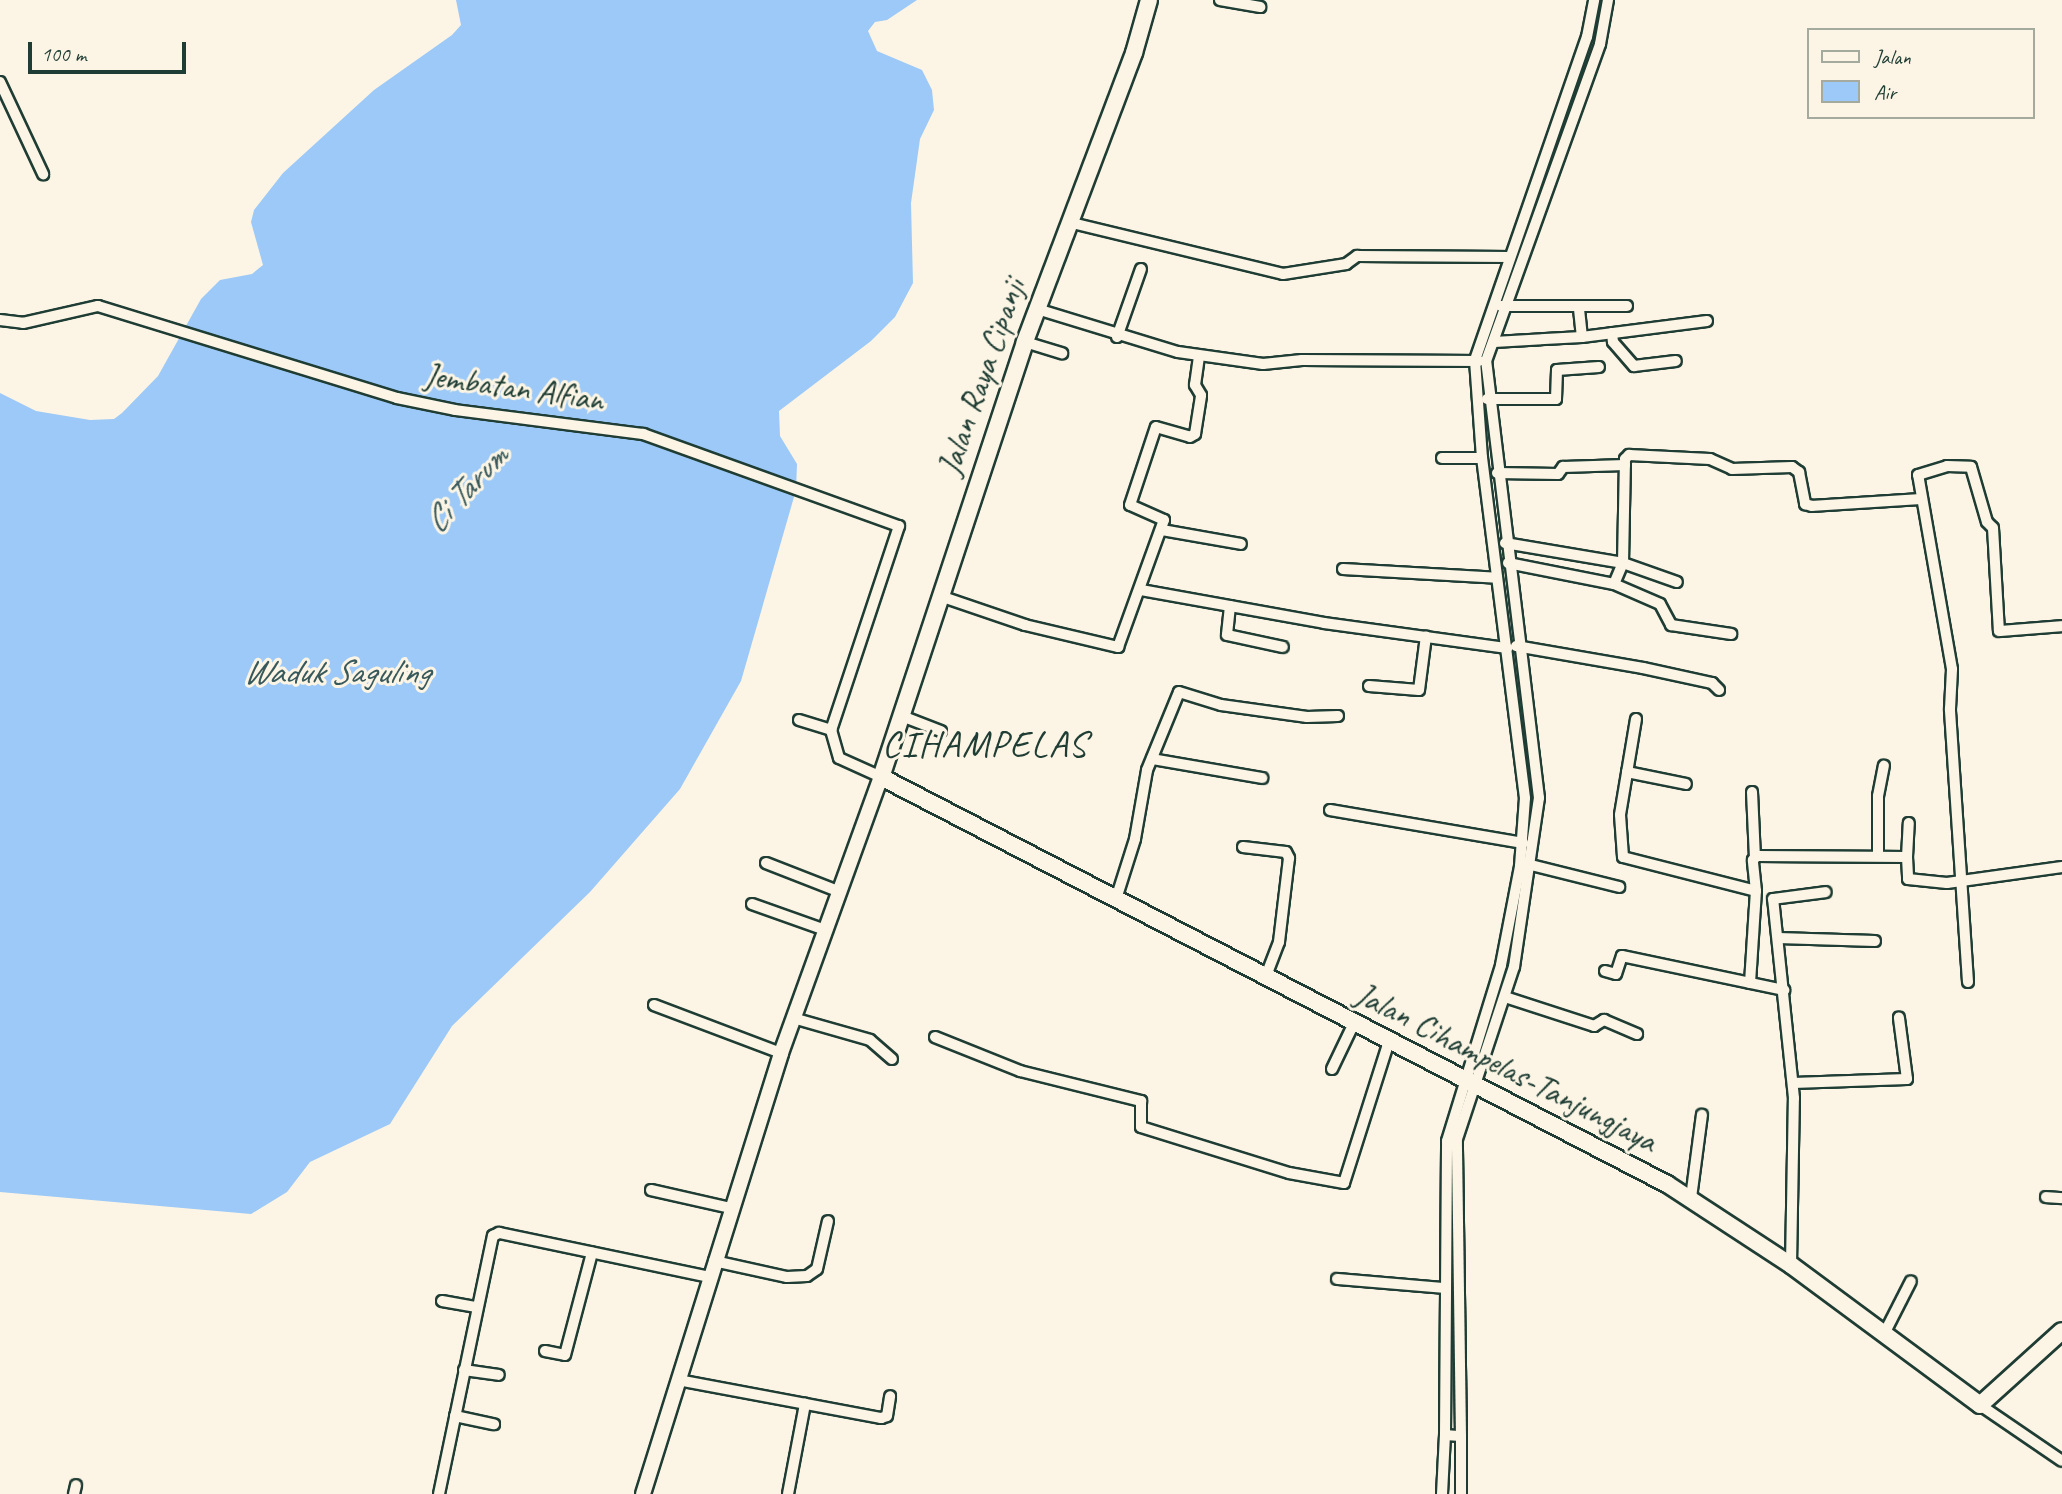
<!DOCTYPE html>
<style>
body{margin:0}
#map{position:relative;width:2062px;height:1494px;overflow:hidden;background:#fcf5e5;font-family:Caveat,sans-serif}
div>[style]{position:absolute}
.water>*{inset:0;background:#9cc9f7}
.roads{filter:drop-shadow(2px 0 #1f3d34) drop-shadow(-2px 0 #1f3d34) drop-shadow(0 2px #1f3d34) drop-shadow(0 -2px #1f3d34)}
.minor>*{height:10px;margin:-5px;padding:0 5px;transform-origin:5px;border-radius:5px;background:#fcf5e5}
.tertiary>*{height:14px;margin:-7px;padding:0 7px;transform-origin:7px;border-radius:7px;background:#fcf5e5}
.secondary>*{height:16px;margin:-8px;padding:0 8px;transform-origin:8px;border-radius:8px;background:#fcf5e5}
span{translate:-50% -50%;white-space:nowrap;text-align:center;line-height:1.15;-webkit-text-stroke:6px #fcf5e5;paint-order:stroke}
.street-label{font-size:33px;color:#1f3d34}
.water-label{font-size:35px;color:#38595b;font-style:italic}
.quarter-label{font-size:37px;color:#1f3d34;letter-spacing:2px}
.legend{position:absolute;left:1807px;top:28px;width:228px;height:91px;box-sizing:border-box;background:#fcf5e5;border:2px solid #a4ab9e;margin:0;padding:9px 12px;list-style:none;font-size:21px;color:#1f3d34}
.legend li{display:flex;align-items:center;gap:14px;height:35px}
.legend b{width:35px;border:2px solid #a4ab9e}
.scale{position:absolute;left:28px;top:42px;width:158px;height:32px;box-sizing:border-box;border:4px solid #1f3d34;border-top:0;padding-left:9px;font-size:21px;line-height:24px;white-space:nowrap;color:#1f3d34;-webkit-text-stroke:5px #fcf5e5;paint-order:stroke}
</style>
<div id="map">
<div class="water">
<div style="clip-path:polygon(456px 0,917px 0,887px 20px,875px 22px,868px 31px,877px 51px,922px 70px,932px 90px,934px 110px,920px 139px,911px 203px,913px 283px,895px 317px,871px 341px,779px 411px,780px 436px,797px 464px,796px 490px,741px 681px,680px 789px,590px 892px,452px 1026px,390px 1124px,310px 1162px,287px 1192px,251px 1214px,0 1192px,0 393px,36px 411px,90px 420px,114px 419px,122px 413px,158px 376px,201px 299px,220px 280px,252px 274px,263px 265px,251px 222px,254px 210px,283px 173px,374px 90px,452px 35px,461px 25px)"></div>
</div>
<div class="roads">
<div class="minor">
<div style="left:1220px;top:0;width:41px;rotate:9.9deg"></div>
<div style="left:0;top:82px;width:102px;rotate:64.9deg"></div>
<div style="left:1068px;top:222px;width:221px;rotate:13.6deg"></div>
<div style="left:1283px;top:274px;width:64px;rotate:-9deg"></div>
<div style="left:1346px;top:264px;width:14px;rotate:-36deg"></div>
<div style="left:1357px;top:256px;width:153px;rotate:0.4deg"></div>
<div style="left:1501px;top:306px;width:126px"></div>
<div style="left:1037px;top:309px;width:147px;rotate:17deg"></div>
<div style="left:1178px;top:352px;width:86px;rotate:8deg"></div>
<div style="left:1263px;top:364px;width:39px;rotate:-6deg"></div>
<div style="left:1302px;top:360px;width:177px;rotate:0.3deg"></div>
<div style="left:1579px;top:309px;width:28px;rotate:84deg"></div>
<div style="left:0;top:320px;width:23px;rotate:7deg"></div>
<div style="left:23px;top:323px;width:77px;rotate:-12.8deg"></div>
<div style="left:98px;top:306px;width:313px;rotate:17.1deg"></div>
<div style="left:397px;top:398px;width:59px;rotate:11.7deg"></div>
<div style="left:455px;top:410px;width:190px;rotate:7.3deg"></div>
<div style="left:643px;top:434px;width:272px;rotate:19.8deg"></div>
<div style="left:899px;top:526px;width:215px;rotate:108.4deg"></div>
<div style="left:831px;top:730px;width:29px;rotate:74deg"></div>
<div style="left:839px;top:758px;width:46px;rotate:24.3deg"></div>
<div style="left:1612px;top:333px;width:9px;rotate:84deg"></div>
<div style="left:1613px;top:342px;width:32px;rotate:49deg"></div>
<div style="left:1634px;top:366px;width:42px;rotate:-6.8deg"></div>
<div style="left:1117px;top:337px;width:72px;rotate:-70.6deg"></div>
<div style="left:1025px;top:342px;width:39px;rotate:17deg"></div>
<div style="left:1494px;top:342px;width:88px;rotate:-3.3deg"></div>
<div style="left:1582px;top:337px;width:126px;rotate:-7.3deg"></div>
<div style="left:1487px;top:399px;width:69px"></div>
<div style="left:1556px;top:399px;width:29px;rotate:-88deg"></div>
<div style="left:1557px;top:370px;width:42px;rotate:-4.1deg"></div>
<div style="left:1442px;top:458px;width:40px"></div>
<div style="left:1497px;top:473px;width:61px;rotate:0.9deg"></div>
<div style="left:1558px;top:474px;width:9px;rotate:-54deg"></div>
<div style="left:1563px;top:467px;width:62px;rotate:-1.8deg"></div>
<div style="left:1162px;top:530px;width:80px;rotate:10deg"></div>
<div style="left:1505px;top:543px;width:120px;rotate:9.6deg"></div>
<div style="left:1623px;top:563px;width:104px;rotate:-88.9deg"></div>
<div style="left:1625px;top:459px;width:6px;rotate:-45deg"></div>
<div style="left:1629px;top:455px;width:81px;rotate:2.8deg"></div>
<div style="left:1710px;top:459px;width:24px;rotate:24deg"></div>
<div style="left:1732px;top:469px;width:60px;rotate:-1.9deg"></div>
<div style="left:1792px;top:467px;width:9px;rotate:36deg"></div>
<div style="left:1799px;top:472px;width:33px;rotate:79deg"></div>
<div style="left:1805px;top:504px;width:7px;rotate:16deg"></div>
<div style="left:1812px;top:506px;width:108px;rotate:-3.7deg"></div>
<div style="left:1508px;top:563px;width:108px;rotate:11.2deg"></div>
<div style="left:1614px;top:584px;width:50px;rotate:23.5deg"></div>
<div style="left:1660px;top:604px;width:24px;rotate:62deg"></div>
<div style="left:1671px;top:625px;width:61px;rotate:8.5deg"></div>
<div style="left:1343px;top:569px;width:154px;rotate:3.3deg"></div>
<div style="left:1614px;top:584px;width:23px;rotate:-67deg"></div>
<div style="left:1623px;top:563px;width:57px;rotate:19.4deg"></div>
<div style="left:1141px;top:590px;width:186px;rotate:10.2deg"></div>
<div style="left:1324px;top:623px;width:185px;rotate:7.8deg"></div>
<div style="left:940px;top:596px;width:90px;rotate:18.8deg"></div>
<div style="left:1025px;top:625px;width:96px;rotate:13.3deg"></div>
<div style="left:1118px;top:647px;width:135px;rotate:-70.1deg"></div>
<div style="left:1164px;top:520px;width:37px;rotate:-156deg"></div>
<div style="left:1130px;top:505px;width:82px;rotate:-71.6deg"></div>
<div style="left:1156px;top:427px;width:35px;rotate:16deg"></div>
<div style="left:1190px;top:437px;width:6px;rotate:-31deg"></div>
<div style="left:1195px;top:434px;width:39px;rotate:-81deg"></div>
<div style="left:1201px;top:395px;width:12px;rotate:-121deg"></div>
<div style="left:1195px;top:385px;width:29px;rotate:-82deg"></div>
<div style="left:1230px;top:606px;width:29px;rotate:96deg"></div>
<div style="left:1227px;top:635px;width:57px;rotate:12.1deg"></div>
<div style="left:1516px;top:646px;width:129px;rotate:9.8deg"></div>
<div style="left:1643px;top:668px;width:71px;rotate:12.3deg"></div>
<div style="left:1712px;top:683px;width:10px;rotate:45deg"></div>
<div style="left:1369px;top:686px;width:50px;rotate:4.6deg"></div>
<div style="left:1419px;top:690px;width:54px;rotate:-82.6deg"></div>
<div style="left:899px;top:715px;width:45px;rotate:20.9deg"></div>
<div style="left:1636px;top:719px;width:97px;rotate:99.5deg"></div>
<div style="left:1620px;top:815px;width:42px;rotate:85.9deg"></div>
<div style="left:1623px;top:857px;width:137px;rotate:14.3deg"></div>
<div style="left:1756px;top:891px;width:31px;rotate:-96deg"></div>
<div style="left:1753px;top:860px;width:6px;rotate:-45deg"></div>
<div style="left:1757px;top:856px;width:150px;rotate:0.4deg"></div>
<div style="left:1907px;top:857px;width:22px;rotate:87deg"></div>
<div style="left:1908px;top:879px;width:39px;rotate:6deg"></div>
<div style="left:1947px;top:883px;width:116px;rotate:-7.9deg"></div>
<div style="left:799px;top:720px;width:34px;rotate:17deg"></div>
<div style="left:1152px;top:759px;width:112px;rotate:9.8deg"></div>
<div style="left:1627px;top:772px;width:60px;rotate:11.5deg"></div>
<div style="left:1752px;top:792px;width:65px;rotate:87.4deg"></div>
<div style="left:1330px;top:810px;width:196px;rotate:9.7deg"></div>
<div style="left:1243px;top:847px;width:43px;rotate:6.6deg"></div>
<div style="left:1286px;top:852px;width:7px;rotate:63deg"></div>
<div style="left:1289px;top:858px;width:85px;rotate:96.8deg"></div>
<div style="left:1279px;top:942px;width:39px;rotate:111deg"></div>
<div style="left:1878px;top:856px;width:60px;rotate:-90deg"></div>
<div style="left:1878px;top:796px;width:31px;rotate:-79deg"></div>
<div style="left:1907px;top:857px;width:34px;rotate:-87deg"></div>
<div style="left:766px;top:863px;width:77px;rotate:21.3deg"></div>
<div style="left:1531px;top:865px;width:91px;rotate:14deg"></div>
<div style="left:1116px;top:899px;width:63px;rotate:-72.4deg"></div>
<div style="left:1135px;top:839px;width:70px;rotate:-80.1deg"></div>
<div style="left:1147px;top:770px;width:84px;rotate:-67.7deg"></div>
<div style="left:1179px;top:692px;width:44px;rotate:17.2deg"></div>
<div style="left:1221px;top:705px;width:87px;rotate:7.9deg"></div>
<div style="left:1307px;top:717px;width:31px;rotate:-2deg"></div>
<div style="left:752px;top:904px;width:77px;rotate:19.6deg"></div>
<div style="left:1778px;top:938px;width:97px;rotate:1.8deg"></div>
<div style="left:1605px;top:971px;width:11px;rotate:15deg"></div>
<div style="left:1616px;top:974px;width:19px;rotate:-72deg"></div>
<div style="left:1622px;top:956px;width:166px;rotate:11.9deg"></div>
<div style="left:1968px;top:982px;width:274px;rotate:-93.8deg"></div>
<div style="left:1950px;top:709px;width:40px;rotate:-87.1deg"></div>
<div style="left:1952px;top:669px;width:197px;rotate:-99.9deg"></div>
<div style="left:1918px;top:475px;width:30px;rotate:-17deg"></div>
<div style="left:1947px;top:466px;width:24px;rotate:2deg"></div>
<div style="left:1971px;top:467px;width:57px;rotate:73.8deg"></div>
<div style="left:1987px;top:522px;width:8px;rotate:45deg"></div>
<div style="left:1993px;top:528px;width:103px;rotate:86.7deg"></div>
<div style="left:1999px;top:631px;width:63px;rotate:-4.5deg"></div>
<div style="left:1750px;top:983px;width:92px;rotate:-86.3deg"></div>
<div style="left:1505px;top:997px;width:94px;rotate:18deg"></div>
<div style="left:1594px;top:1026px;width:12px;rotate:-31deg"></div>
<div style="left:1604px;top:1020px;width:36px;rotate:23deg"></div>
<div style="left:654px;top:1005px;width:136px;rotate:20.7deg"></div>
<div style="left:793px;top:1018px;width:80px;rotate:15.9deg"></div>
<div style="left:870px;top:1040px;width:29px;rotate:41deg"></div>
<div style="left:935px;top:1037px;width:92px;rotate:21.8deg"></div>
<div style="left:1020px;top:1071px;width:125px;rotate:13.9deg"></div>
<div style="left:1141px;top:1101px;width:26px;rotate:90deg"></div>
<div style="left:1141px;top:1127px;width:155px;rotate:17.3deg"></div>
<div style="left:1289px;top:1173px;width:56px;rotate:10.3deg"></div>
<div style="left:1344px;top:1183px;width:149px;rotate:-72.4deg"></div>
<div style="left:1332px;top:1069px;width:51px;rotate:-64.4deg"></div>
<div style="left:1793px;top:1083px;width:114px;rotate:-2deg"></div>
<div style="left:1907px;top:1079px;width:62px;rotate:-97.5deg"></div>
<div style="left:651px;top:1190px;width:81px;rotate:12.8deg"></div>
<div style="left:2046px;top:1197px;width:16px;rotate:4deg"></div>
<div style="left:1691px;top:1198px;width:84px;rotate:-82.5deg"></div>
<div style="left:714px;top:1261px;width:75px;rotate:12.4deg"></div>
<div style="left:787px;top:1277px;width:20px;rotate:-3deg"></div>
<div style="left:807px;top:1276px;width:12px;rotate:-35deg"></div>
<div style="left:817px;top:1269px;width:49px;rotate:-77.1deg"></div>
<div style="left:1791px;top:1265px;width:167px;rotate:-89deg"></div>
<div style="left:1794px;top:1098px;width:200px;rotate:-96deg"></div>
<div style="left:1773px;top:899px;width:53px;rotate:-7.5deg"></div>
<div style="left:1337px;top:1279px;width:107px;rotate:4.8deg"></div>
<div style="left:442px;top:1301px;width:35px;rotate:10deg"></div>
<div style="left:1884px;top:1334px;width:59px;rotate:-63deg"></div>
<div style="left:545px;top:1351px;width:20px;rotate:11deg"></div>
<div style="left:565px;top:1355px;width:106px;rotate:-75.2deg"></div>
<div style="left:464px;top:1370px;width:35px;rotate:8deg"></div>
<div style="left:678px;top:1380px;width:207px;rotate:10.6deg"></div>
<div style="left:881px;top:1418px;width:6px;rotate:-18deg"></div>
<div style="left:887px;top:1416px;width:20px;rotate:-81deg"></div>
<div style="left:1980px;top:1405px;width:99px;rotate:34.3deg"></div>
<div style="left:455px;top:1416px;width:40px;rotate:12deg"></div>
<div style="left:1445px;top:1435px;width:294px;rotate:-89.6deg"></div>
<div style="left:1447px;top:1141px;width:184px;rotate:-72.9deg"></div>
<div style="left:1501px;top:965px;width:101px;rotate:-79.1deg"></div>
<div style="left:1520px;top:866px;width:68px;rotate:-85.8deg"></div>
<div style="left:1525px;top:798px;width:343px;rotate:-97.2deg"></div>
<div style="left:1482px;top:458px;width:98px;rotate:-94.1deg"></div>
<div style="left:1475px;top:360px;width:342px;rotate:-70.9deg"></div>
<div style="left:1587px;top:37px;width:38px;rotate:-79deg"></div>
<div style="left:1461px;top:1436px;width:58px;rotate:90deg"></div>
<div style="left:74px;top:1494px;width:9px;rotate:-77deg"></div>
<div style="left:439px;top:1494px;width:264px;rotate:-78.2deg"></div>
<div style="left:493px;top:1236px;width:7px;rotate:-27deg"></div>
<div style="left:499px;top:1233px;width:215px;rotate:11.8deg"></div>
<div style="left:788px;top:1494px;width:92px;rotate:-79.3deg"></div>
<div style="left:1442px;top:1494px;width:59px;rotate:-87.1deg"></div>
<div style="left:1445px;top:1435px;width:16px;rotate:4deg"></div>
<div style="left:1461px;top:1436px;width:297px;rotate:-90.8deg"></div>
<div style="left:1457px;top:1139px;width:181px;rotate:-71.7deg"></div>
<div style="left:1514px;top:967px;width:171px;rotate:-81.6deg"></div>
<div style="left:1539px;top:798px;width:440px;rotate:-96.9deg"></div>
<div style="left:1486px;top:361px;width:337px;rotate:-70.2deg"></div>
<div style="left:1600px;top:44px;width:45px;rotate:-79.7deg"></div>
</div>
<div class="tertiary">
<div style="left:643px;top:1494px;width:462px;rotate:-72.6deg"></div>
<div style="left:781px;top:1053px;width:294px;rotate:-70.1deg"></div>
</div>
<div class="secondary">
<div style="left:1149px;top:0;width:55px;rotate:105.8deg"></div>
<div style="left:1134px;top:53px;width:309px;rotate:110.7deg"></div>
<div style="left:1025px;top:342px;width:458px;rotate:108.3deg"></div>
<div style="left:881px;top:777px;width:885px;rotate:27.38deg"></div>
<div style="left:1667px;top:1184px;width:148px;rotate:33.2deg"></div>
<div style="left:1791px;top:1265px;width:235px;rotate:36.5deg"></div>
<div style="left:1980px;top:1405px;width:110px;rotate:-42.1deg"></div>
</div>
</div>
<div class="street-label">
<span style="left:982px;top:377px;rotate:-71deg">Jalan Raya Cipanji</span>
<span style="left:514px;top:388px;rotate:8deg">Jembatan Alfian</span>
<span style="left:1506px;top:1068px;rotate:27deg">Jalan Cihampelas-Tanjungjaya</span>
</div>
<div class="water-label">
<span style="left:466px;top:489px;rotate:-47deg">Ci Tarum</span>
<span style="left:336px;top:672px">Waduk Saguling</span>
</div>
<div class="quarter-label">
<span style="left:985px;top:744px">CIHAMPELAS</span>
</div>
<ul class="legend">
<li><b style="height:9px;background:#fcf5e5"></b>Jalan</li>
<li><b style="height:19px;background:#9cc9f7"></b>Air</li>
</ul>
<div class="scale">100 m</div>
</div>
